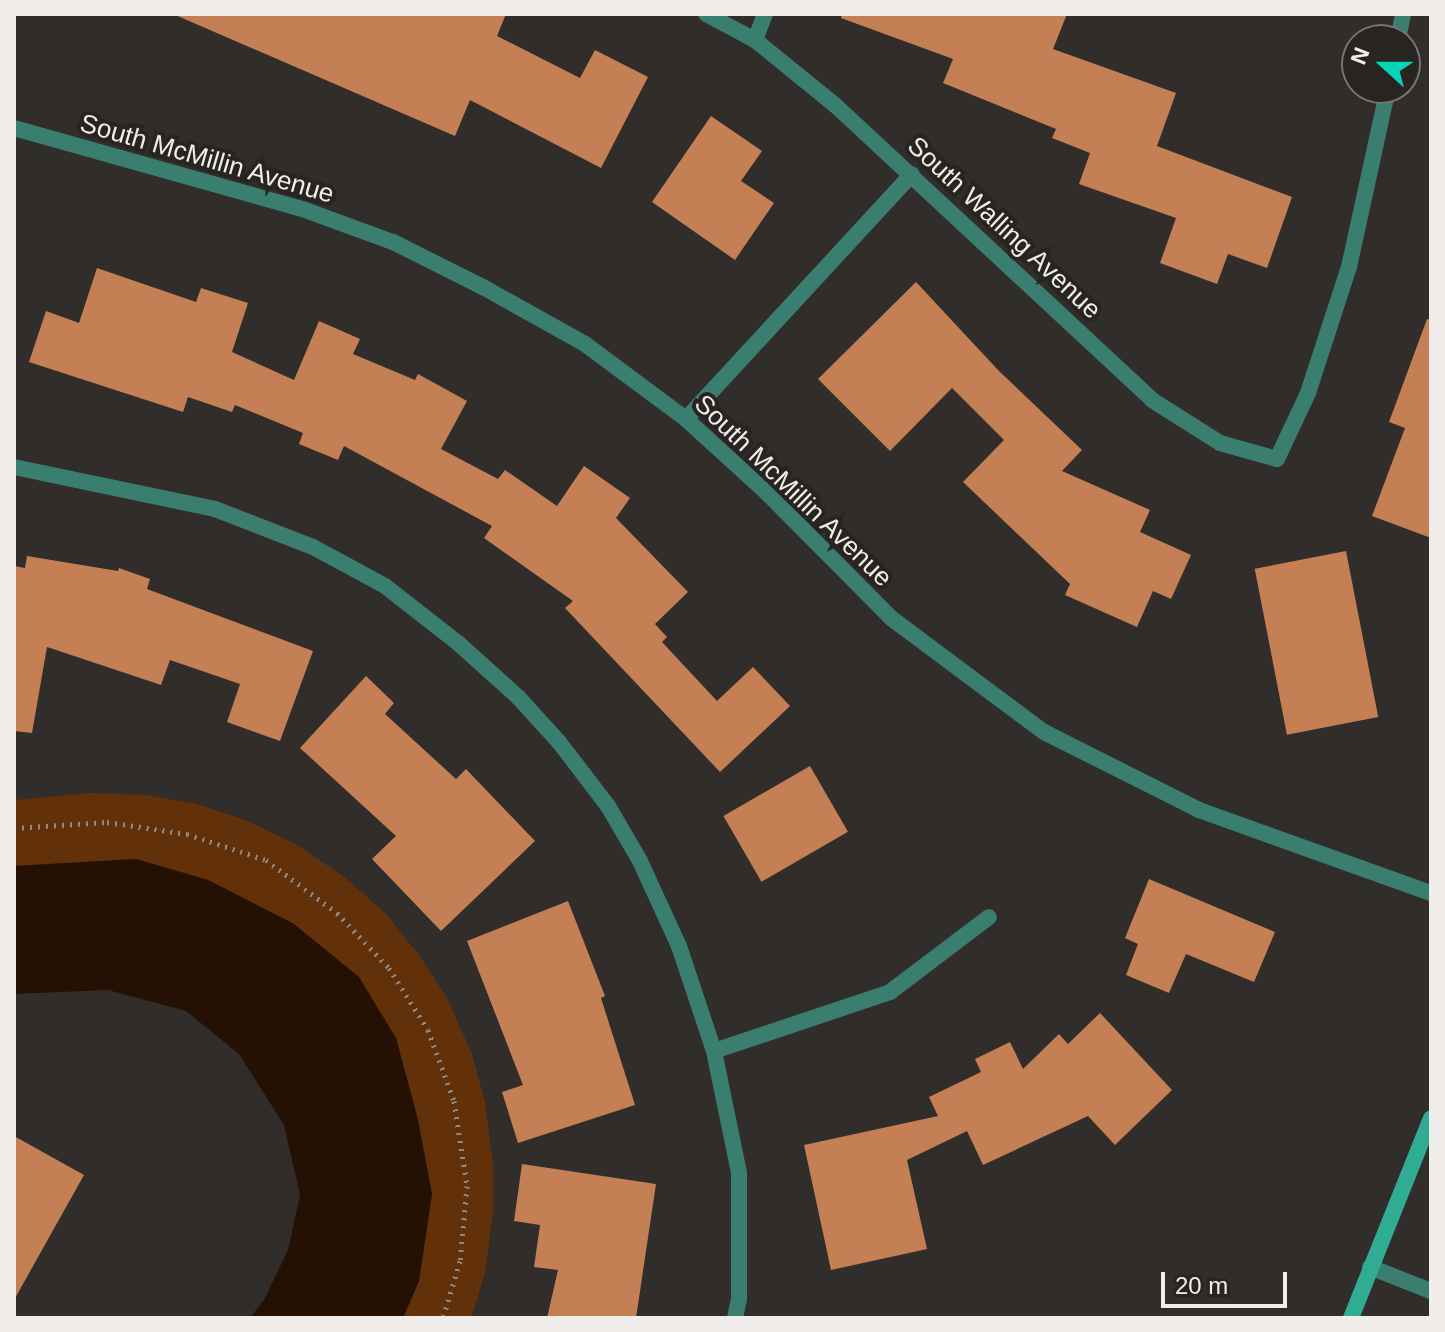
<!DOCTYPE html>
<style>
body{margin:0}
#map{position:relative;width:1445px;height:1332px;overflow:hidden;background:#312d2b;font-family:Arial,sans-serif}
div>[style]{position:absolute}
.green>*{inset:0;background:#633109}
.water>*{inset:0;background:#251104}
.building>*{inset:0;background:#c48054;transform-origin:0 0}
.path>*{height:5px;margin-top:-2.5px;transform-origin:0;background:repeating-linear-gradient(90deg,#8d8a88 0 2px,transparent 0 8px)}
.street>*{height:16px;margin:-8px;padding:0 8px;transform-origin:8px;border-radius:8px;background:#3a7e6f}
.secondary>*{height:16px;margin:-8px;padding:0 8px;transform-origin:8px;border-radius:8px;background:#30ab94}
span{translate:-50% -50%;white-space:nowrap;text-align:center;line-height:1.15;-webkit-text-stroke:8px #282421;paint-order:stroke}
.street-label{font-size:26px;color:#f0edeb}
.frame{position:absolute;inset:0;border:16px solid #f0edeb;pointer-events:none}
.north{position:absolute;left:1341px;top:24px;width:80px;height:80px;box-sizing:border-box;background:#282421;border:2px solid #787472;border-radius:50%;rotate:291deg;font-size:22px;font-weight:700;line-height:32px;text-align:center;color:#f0edeb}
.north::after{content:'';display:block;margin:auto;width:28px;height:36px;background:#05d5b6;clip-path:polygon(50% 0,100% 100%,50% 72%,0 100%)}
.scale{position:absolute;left:1161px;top:1272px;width:126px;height:36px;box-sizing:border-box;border:4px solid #f0edeb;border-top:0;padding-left:10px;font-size:24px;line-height:28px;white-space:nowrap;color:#f0edeb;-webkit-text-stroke:6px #282421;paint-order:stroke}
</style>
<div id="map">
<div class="green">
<div style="clip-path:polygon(91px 793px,146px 795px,197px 804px,248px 821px,297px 845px,343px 876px,385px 913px,419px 955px,447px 998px,472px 1054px,485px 1102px,493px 1163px,493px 1211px,485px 1273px,471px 1318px,403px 1318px,419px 1281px,432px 1194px,418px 1120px,396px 1038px,294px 924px,208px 880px,136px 859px,14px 866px,14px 800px)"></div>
</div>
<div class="water">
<div style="clip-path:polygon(136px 859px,208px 880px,294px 924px,359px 977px,396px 1038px,418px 1120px,432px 1194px,419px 1281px,403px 1318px,250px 1318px,264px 1300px,288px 1250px,300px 1195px,284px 1125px,239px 1054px,186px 1011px,108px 990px,14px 994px,14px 866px)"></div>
</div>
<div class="building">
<div style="clip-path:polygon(173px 14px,506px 14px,497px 36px,580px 78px,595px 50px,648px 77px,601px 168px,470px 100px,455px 136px)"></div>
<div style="clip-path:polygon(842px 14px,1067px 14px,1053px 49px,1176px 93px,1157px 146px,1292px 197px,1267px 268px,1228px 254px,1217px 284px,1160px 263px,1176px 218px,1079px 184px,1090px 153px,1052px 138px,1056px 129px,943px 83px,953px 59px,841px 18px)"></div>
<div style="clip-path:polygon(711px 116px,762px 151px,741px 181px,774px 203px,735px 260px,652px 202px)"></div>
<div style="clip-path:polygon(97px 268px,196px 302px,201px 288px,248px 303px,232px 352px,294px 380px,319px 321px,360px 339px,353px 354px,415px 380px,418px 374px,467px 401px,441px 449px,498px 479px,505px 470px,557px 506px,584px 466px,630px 498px,616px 518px,688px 592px,655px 624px,667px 637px,662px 642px,717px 701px,753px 667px,790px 706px,720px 772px,565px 608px,573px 601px,484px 538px,492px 526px,344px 446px,338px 460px,299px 444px,303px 433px,235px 405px,232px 412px,188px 397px,183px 412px,29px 362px,46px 311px,79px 323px)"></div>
<div style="clip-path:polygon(916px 282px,999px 371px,1082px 450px,1062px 471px,1150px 510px,1140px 532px,1191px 555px,1171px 599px,1153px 591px,1137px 627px,1065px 595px,1070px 584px,963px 482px,1004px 440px,952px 388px,890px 451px,818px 379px)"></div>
<div style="clip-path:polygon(1427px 319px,1431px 320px,1431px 538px,1372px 516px,1405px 428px,1389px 422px)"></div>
<div style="left:1346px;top:551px;width:169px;height:93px;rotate:79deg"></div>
<div style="clip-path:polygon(27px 556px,118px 571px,119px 568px,150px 579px,147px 589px,313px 651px,280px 741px,227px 722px,240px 684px,170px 660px,161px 685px,47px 647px,32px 733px,14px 731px,14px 566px,25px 568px)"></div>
<div style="clip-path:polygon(366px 676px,394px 703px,385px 714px,456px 779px,466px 769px,535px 841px,441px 931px,372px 859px,396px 836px,300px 748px)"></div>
<div style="left:810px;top:766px;width:76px;height:100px;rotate:60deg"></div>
<div style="clip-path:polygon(1149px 879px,1275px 932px,1254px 982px,1186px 954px,1169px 993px,1126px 975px,1138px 944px,1125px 938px)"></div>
<div style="clip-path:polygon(568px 901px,605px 996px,601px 998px,635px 1105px,518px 1143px,502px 1092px,523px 1085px,467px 941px)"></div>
<div style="clip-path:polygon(1100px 1013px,1172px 1090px,1115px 1145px,1088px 1116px,983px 1165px,967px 1131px,907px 1160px,927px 1249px,831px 1270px,804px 1145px,938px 1116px,929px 1097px,981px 1072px,975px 1059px,1010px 1042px,1023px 1069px,1059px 1034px,1068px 1044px)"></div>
<div style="clip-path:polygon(14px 1136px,84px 1175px,14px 1300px)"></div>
<div style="clip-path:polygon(522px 1164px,656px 1184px,636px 1318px,547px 1318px,558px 1270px,534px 1267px,540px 1225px,514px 1221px)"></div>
</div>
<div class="path">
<div style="left:14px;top:828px;width:93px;rotate:-3.7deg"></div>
<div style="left:107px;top:822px;width:81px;rotate:8.5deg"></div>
<div style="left:187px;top:834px;width:83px;rotate:18.2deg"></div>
<div style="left:266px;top:860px;width:89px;rotate:36.7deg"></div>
<div style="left:337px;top:913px;width:76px;rotate:46.6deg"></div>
<div style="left:389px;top:968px;width:73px;rotate:57.8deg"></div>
<div style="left:428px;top:1030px;width:76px;rotate:69.9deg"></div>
<div style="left:454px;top:1101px;width:86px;rotate:81.3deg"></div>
<div style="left:467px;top:1186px;width:75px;rotate:95.3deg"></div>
<div style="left:460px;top:1261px;width:59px;rotate:106.6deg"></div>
</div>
<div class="street">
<div style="left:706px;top:14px;width:55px;rotate:28deg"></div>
<div style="left:755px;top:40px;width:103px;rotate:39.1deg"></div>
<div style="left:835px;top:105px;width:433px;rotate:42.9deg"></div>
<div style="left:1152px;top:400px;width:80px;rotate:32.3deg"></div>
<div style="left:1220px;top:443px;width:59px;rotate:15.7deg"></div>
<div style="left:1277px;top:459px;width:73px;rotate:-64.8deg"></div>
<div style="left:1308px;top:393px;width:133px;rotate:-72deg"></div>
<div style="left:1349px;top:267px;width:183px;rotate:-77.7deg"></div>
<div style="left:755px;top:40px;width:28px;rotate:-69deg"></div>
<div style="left:1398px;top:40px;width:26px;rotate:-79deg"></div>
<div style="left:14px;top:128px;width:302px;rotate:15.7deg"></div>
<div style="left:305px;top:210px;width:94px;rotate:20deg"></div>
<div style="left:393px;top:242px;width:101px;rotate:26.6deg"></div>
<div style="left:483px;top:287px;width:117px;rotate:29.2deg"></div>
<div style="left:585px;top:344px;width:126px;rotate:36.6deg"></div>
<div style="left:686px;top:419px;width:110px;rotate:42.4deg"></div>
<div style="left:767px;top:493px;width:176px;rotate:45.2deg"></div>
<div style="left:891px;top:618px;width:191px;rotate:36.7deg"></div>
<div style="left:1044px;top:732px;width:174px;rotate:26.7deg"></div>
<div style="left:1199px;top:810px;width:246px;rotate:19.7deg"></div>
<div style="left:686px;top:419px;width:333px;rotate:-47.3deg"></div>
<div style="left:14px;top:467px;width:205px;rotate:11.8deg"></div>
<div style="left:215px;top:509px;width:105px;rotate:21.2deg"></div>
<div style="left:313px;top:547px;width:82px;rotate:28.4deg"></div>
<div style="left:385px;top:586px;width:93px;rotate:38deg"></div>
<div style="left:458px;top:643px;width:81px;rotate:42deg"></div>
<div style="left:518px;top:697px;width:61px;rotate:47.7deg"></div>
<div style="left:559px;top:742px;width:81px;rotate:52.6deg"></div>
<div style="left:608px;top:806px;width:64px;rotate:59.8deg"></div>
<div style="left:640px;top:861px;width:94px;rotate:65.4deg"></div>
<div style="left:679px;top:946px;width:111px;rotate:71.6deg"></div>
<div style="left:714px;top:1051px;width:125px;rotate:78.4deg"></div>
<div style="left:739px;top:1173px;width:126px;rotate:90deg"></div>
<div style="left:739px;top:1299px;width:19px;rotate:102deg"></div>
<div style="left:714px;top:1051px;width:186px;rotate:-18.5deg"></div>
<div style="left:890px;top:992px;width:124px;rotate:-37.1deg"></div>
<div style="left:1370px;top:1267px;width:66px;rotate:21.5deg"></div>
</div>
<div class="secondary">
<div style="left:1351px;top:1318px;width:215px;rotate:-68.2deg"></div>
</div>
<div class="street-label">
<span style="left:207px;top:159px;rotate:16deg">South McMillin Avenue</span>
<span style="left:1004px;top:228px;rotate:43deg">South Walling Avenue</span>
<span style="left:793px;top:491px;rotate:44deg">South McMillin Avenue</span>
</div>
<div class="frame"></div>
<div class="north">N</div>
<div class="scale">20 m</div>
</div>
